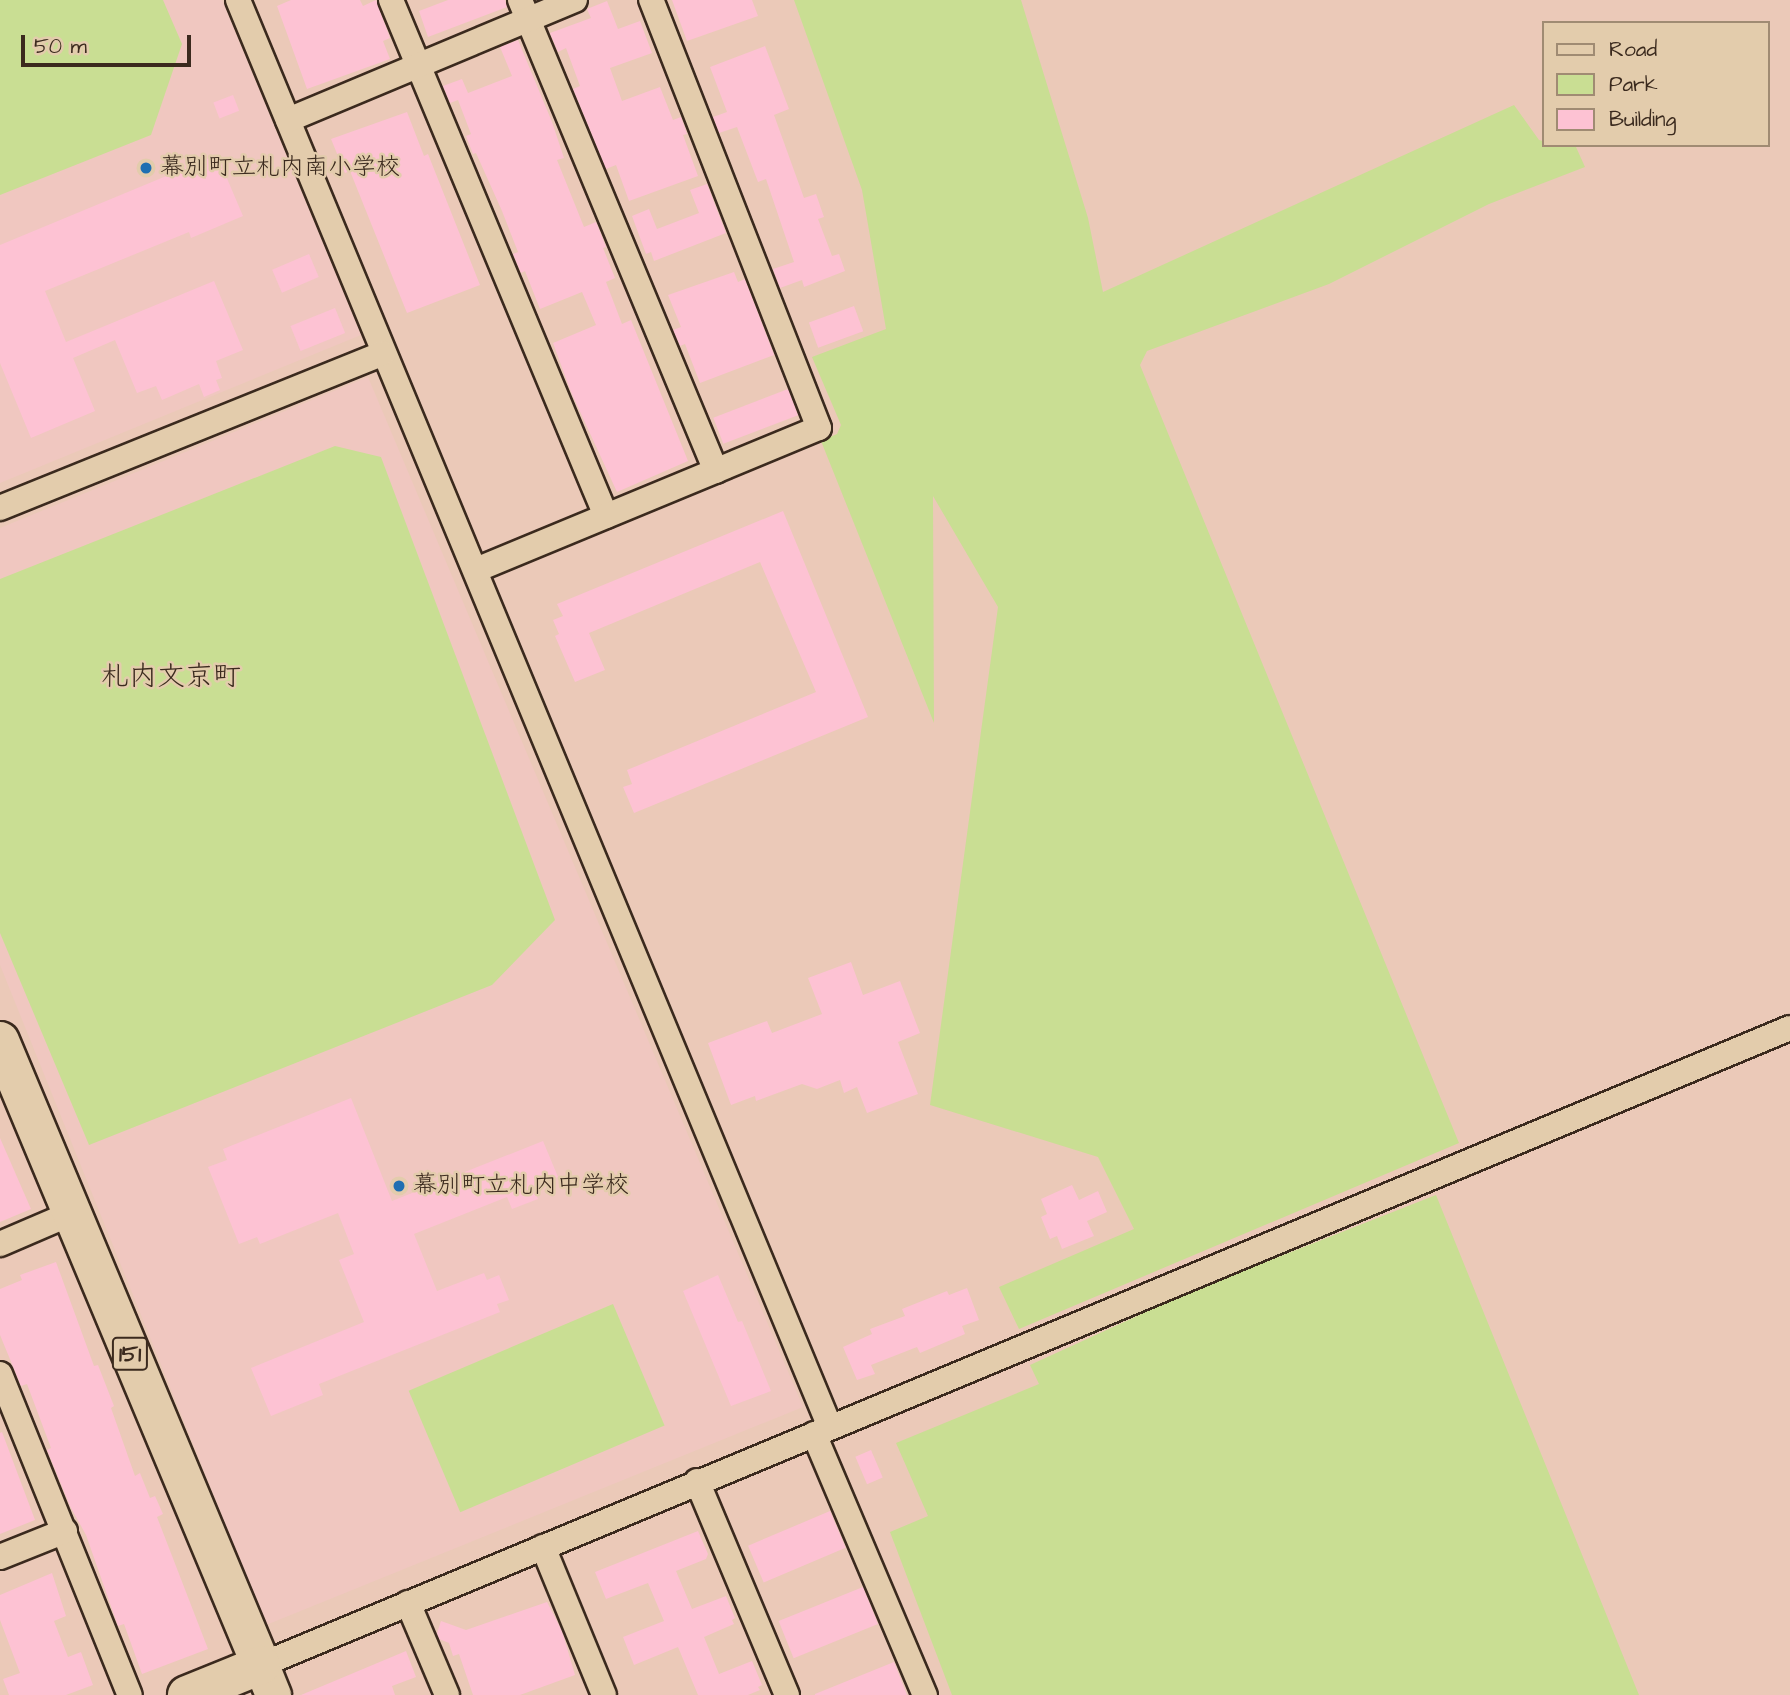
<!DOCTYPE html>
<meta charset="utf-8">
<style>
body{margin:0}
#map{position:relative;width:1790px;height:1695px;overflow:hidden;background:#ebc9b8;font-family:"Architects Daughter","Klee One",sans-serif}
div>[style]{position:absolute}
.built>*{inset:0;background:#f0c7c0}
.green>*{inset:0;background:#c9de93;transform-origin:0 0}
.building>*{inset:0;background:#fdc2d3;transform-origin:0 0}
.roads{filter:drop-shadow(2px 0 #3b2a1e) drop-shadow(-2px 0 #3b2a1e) drop-shadow(0 2px #3b2a1e) drop-shadow(0 -2px #3b2a1e)}
.minor>*{height:24px;margin:-12px;padding:0 12px;transform-origin:12px;border-radius:12px;background:#e3ccac}
.secondary>*{height:35px;margin:-17.5px;padding:0 17.5px;transform-origin:17.5px;border-radius:17.5px;background:#e3ccac}
.primary>*{height:38px;margin:-19px;padding:0 19px;transform-origin:19px;border-radius:19px;background:#e3ccac}
.dots>*{width:19px;height:19px;translate:-50% -50%;box-sizing:border-box;border:4px solid #e3ccac;border-radius:50%}
span{translate:-50% -50%;white-space:nowrap;text-align:center;line-height:1.15;-webkit-text-stroke:5px #e3ccac;paint-order:stroke}
.shield-label span{padding:2px 5px;background:#e3ccac;border:2px solid;border-radius:5px;-webkit-text-stroke-width:0}
.shield-label{font-size:23px;color:#3b2a1e;font-weight:700}
.poi-label{font-size:24px;color:#3b2a1e}
.left{translate:0 -50%;text-align:left}
.quarter-label{font-size:28px;color:#3b2a1e}
.legend{position:absolute;left:1542px;top:21px;width:228px;height:126px;box-sizing:border-box;background:#e3ccac;border:2px solid #a08b73;margin:0;padding:9px 12px;list-style:none;font-size:21px;color:#3b2a1e}
.legend li{display:flex;align-items:center;gap:14px;height:35px}
.legend b{width:35px;border:2px solid #a08b73}
.scale{position:absolute;left:21px;top:35px;width:170px;height:32px;box-sizing:border-box;border:4px solid #3b2a1e;border-top:0;padding-left:9px;font-size:21px;line-height:24px;white-space:nowrap;color:#3b2a1e;-webkit-text-stroke:5px #e3ccac;paint-order:stroke}
</style>
<div id="map">
<div class="built">
<div style="clip-path:polygon(0 0,222px 0,361px 335px,0 483px)"></div>
<div style="clip-path:polygon(368px 377px,803px 1407px,266px 1625px,0 965px,0 528px)"></div>
</div>
<div class="green">
<div style="clip-path:polygon(0 0,163px 0,182px 44px,151px 135px,0 195px)"></div>
<div style="clip-path:polygon(794px 0,1021px 0,1088px 218px,1103px 292px,1514px 105px,1539px 140px,1543px 141px,1543px 145px,1576px 147px,1585px 167px,1489px 204px,1329px 284px,1147px 351px,1140px 365px,1459px 1143px,1019px 1329px,999px 1287px,1134px 1229px,1098px 1157px,930px 1105px,998px 607px,933px 496px,934px 723px,821px 441px,837px 434px,841px 425px,812px 357px,886px 329px,862px 190px)"></div>
<div style="clip-path:polygon(335px 446px,381px 457px,555px 920px,492px 985px,89px 1145px,0 933px,0 579px)"></div>
<div style="clip-path:polygon(1436px 1195px,1639px 1695px,952px 1695px,890px 1532px,928px 1516px,896px 1443px,1039px 1384px,1030px 1365px,1194px 1290px)"></div>
<div style="left:613px;top:1304px;width:132px;height:222px;rotate:67deg"></div>
</div>
<div class="building">
<div style="clip-path:polygon(291px 0,360px 0,363px 6px,376px 0,390px 38px,383px 41px,390px 59px,307px 89px,277px 6px)"></div>
<div style="clip-path:polygon(448px 0,505px 0,507px 7px,428px 37px,419px 11px)"></div>
<div style="clip-path:polygon(672px 0,752px 0,758px 16px,687px 41px)"></div>
<div style="clip-path:polygon(607px 1px,618px 29px,640px 21px,652px 53px,610px 68px,622px 101px,660px 87px,673px 120px,681px 117px,687px 134px,683px 135px,698px 176px,629px 201px,616px 165px,606px 169px,573px 89px,580px 86px,566px 48px,558px 52px,550px 33px,591px 18px,587px 9px)"></div>
<div style="clip-path:polygon(518px 40px,552px 122px,564px 158px,557px 160px,584px 227px,596px 222px,606px 247px,603px 248px,615px 278px,606px 282px,622px 324px,631px 320px,688px 461px,617px 492px,571px 392px,553px 343px,596px 325px,582px 292px,540px 309px,525px 271px,521px 273px,513px 254px,518px 252px,502px 211px,476px 153px,473px 154px,466px 136px,471px 134px,458px 100px,450px 103px,443px 86px,462px 79px,468px 93px,512px 76px,500px 47px)"></div>
<div style="clip-path:polygon(765px 46px,789px 109px,774px 115px,804px 198px,816px 194px,824px 217px,818px 219px,832px 256px,839px 254px,845px 271px,804px 287px,802px 280px,780px 288px,773px 269px,794px 262px,766px 179px,758px 182px,737px 127px,719px 133px,713px 117px,727px 112px,710px 67px)"></div>
<div style="left:233px;top:95px;width:17px;height:21px;rotate:69deg"></div>
<div style="clip-path:polygon(407px 112px,424px 156px,428px 154px,480px 285px,407px 313px,350px 171px,345px 173px,331px 139px)"></div>
<div style="clip-path:polygon(217px 155px,243px 216px,191px 238px,189px 232px,45px 291px,66px 342px,214px 281px,243px 350px,216px 361px,222px 378px,216px 380px,220px 390px,204px 397px,199px 384px,162px 400px,156px 386px,137px 393px,115px 340px,73px 358px,95px 411px,31px 438px,0 363px,0 245px)"></div>
<div style="clip-path:polygon(707px 184px,726px 233px,654px 261px,651px 252px,646px 254px,632px 216px,649px 209px,657px 229px,699px 213px,690px 190px)"></div>
<div style="left:309px;top:254px;width:25px;height:40px;rotate:67deg"></div>
<div style="clip-path:polygon(734px 272px,738px 282px,745px 279px,774px 355px,700px 383px,685px 344px,680px 346px,673px 330px,681px 327px,668px 295px)"></div>
<div style="left:854px;top:306px;width:27px;height:48px;rotate:70deg"></div>
<div style="left:335px;top:308px;width:27px;height:48px;rotate:68deg"></div>
<div style="left:788px;top:389px;width:28px;height:80px;rotate:69deg"></div>
<div style="clip-path:polygon(783px 511px,868px 717px,634px 813px,623px 787px,632px 784px,627px 770px,816px 692px,760px 562px,589px 633px,605px 670px,575px 682px,555px 636px,559px 634px,553px 620px,563px 616px,557px 604px)"></div>
<div style="clip-path:polygon(851px 962px,863px 995px,900px 981px,920px 1033px,898px 1042px,918px 1094px,867px 1113px,857px 1087px,844px 1093px,840px 1080px,817px 1089px,802px 1084px,756px 1101px,755px 1096px,731px 1105px,708px 1043px,767px 1021px,772px 1033px,822px 1014px,808px 978px)"></div>
<div style="clip-path:polygon(351px 1098px,392px 1201px,543px 1141px,558px 1177px,533px 1187px,538px 1199px,512px 1209px,507px 1197px,414px 1234px,437px 1291px,484px 1273px,487px 1280px,499px 1275px,509px 1300px,497px 1304px,500px 1312px,319px 1384px,323px 1395px,271px 1416px,251px 1368px,364px 1322px,339px 1260px,354px 1254px,338px 1213px,260px 1244px,257px 1237px,239px 1244px,208px 1167px,227px 1160px,223px 1149px)"></div>
<div style="clip-path:polygon(0 1138px,31px 1209px,0 1222px)"></div>
<div style="clip-path:polygon(1072px 1185px,1079px 1200px,1098px 1191px,1107px 1212px,1087px 1221px,1094px 1236px,1062px 1249px,1057px 1236px,1050px 1239px,1041px 1217px,1047px 1214px,1041px 1199px)"></div>
<div style="clip-path:polygon(56px 1262px,94px 1366px,98px 1365px,114px 1406px,111px 1408px,135px 1476px,140px 1473px,150px 1498px,155px 1496px,163px 1514px,157px 1517px,208px 1649px,142px 1674px,124px 1624px,118px 1626px,86px 1535px,70px 1506px,47px 1450px,51px 1448px,27px 1384px,21px 1386px,0 1335px,0 1289px,22px 1280px,20px 1275px)"></div>
<div style="clip-path:polygon(718px 1275px,738px 1322px,742px 1321px,771px 1391px,731px 1406px,683px 1291px)"></div>
<div style="clip-path:polygon(967px 1288px,979px 1320px,962px 1326px,965px 1334px,920px 1353px,917px 1347px,871px 1365px,875px 1374px,857px 1380px,843px 1347px,872px 1334px,870px 1329px,905px 1316px,902px 1309px,947px 1291px,949px 1295px)"></div>
<div style="clip-path:polygon(2px 1432px,35px 1520px,0 1534px,0 1433px)"></div>
<div style="left:871px;top:1450px;width:30px;height:17px;rotate:67deg"></div>
<div style="left:830px;top:1511px;width:40px;height:89px;rotate:67deg"></div>
<div style="clip-path:polygon(698px 1531px,708px 1554px,706px 1559px,676px 1571px,692px 1609px,726px 1596px,735px 1618px,732px 1620px,734px 1624px,704px 1637px,719px 1674px,752px 1661px,762px 1685px,758px 1687px,760px 1690px,748px 1695px,698px 1695px,678px 1647px,634px 1665px,623px 1637px,664px 1621px,648px 1583px,606px 1599px,595px 1572px)"></div>
<div style="clip-path:polygon(52px 1573px,66px 1616px,54px 1621px,68px 1657px,81px 1652px,93px 1685px,66px 1695px,9px 1695px,3px 1679px,20px 1673px,0 1620px,0 1595px)"></div>
<div style="left:863px;top:1587px;width:40px;height:91px;rotate:68deg"></div>
<div style="clip-path:polygon(547px 1602px,562px 1631px,575px 1675px,520px 1695px,473px 1695px,459px 1654px,453px 1656px,449px 1643px,439px 1639px,437px 1633px,441px 1621px,466px 1630px)"></div>
<div style="clip-path:polygon(406px 1651px,416px 1677px,392px 1686px,395px 1695px,301px 1695px)"></div>
<div style="clip-path:polygon(894px 1662px,907px 1695px,815px 1695px,815px 1694px)"></div>
</div>
<div class="roads">
<div class="minor">
<div style="left:238px;top:0;width:1545px;rotate:67.47deg"></div>
<div style="left:391px;top:0;width:559px;rotate:67.38deg"></div>
<div style="left:520px;top:0;width:510px;rotate:67.41deg"></div>
<div style="left:288px;top:120px;width:311px;rotate:-22.7deg"></div>
<div style="left:0;top:508px;width:413px;rotate:-22deg"></div>
<div style="left:476px;top:570px;width:371px;rotate:-22.5deg"></div>
<div style="left:819px;top:428px;width:460px;rotate:-111.4deg"></div>
<div style="left:0;top:1244px;width:78px;rotate:-23.3deg"></div>
<div style="left:0;top:1374px;width:346px;rotate:68deg"></div>
<div style="left:814px;top:1434px;width:284px;rotate:67deg"></div>
<div style="left:697px;top:1481px;width:232px;rotate:67.2deg"></div>
<div style="left:543px;top:1547px;width:160px;rotate:67.6deg"></div>
<div style="left:0;top:1557px;width:70px;rotate:-21.8deg"></div>
<div style="left:408px;top:1603px;width:100px;rotate:67deg"></div>
<div style="left:261px;top:1665px;width:1656px;rotate:-22.62deg"></div>
</div>
<div class="secondary">
<div style="left:261px;top:1665px;width:32px;rotate:68deg"></div>
</div>
<div class="primary">
<div style="left:0;top:1041px;width:676px;rotate:67.3deg"></div>
<div style="left:261px;top:1665px;width:80px;rotate:157.9deg"></div>
</div>
</div>
<div class="dots">
<div style="left:146px;top:168px;background:#1f6fb2"></div>
<div style="left:399px;top:1186px;background:#1f6fb2"></div>
</div>
<div class="shield-label">
<span style="left:130px;top:1354px">151</span>
</div>
<div class="poi-label">
<span class="left" style="left:160px;top:168px">幕別町立札内南小学校</span>
<span class="left" style="left:413px;top:1186px">幕別町立札内中学校</span>
</div>
<div class="quarter-label">
<span style="left:171px;top:677px">札内文京町</span>
</div>
<ul class="legend">
<li><b style="height:9px;background:#e3ccac"></b>Road</li>
<li><b style="height:19px;background:#c9de93"></b>Park</li>
<li><b style="height:19px;background:#fdc2d3"></b>Building</li>
</ul>
<div class="scale">50 m</div>
</div>
